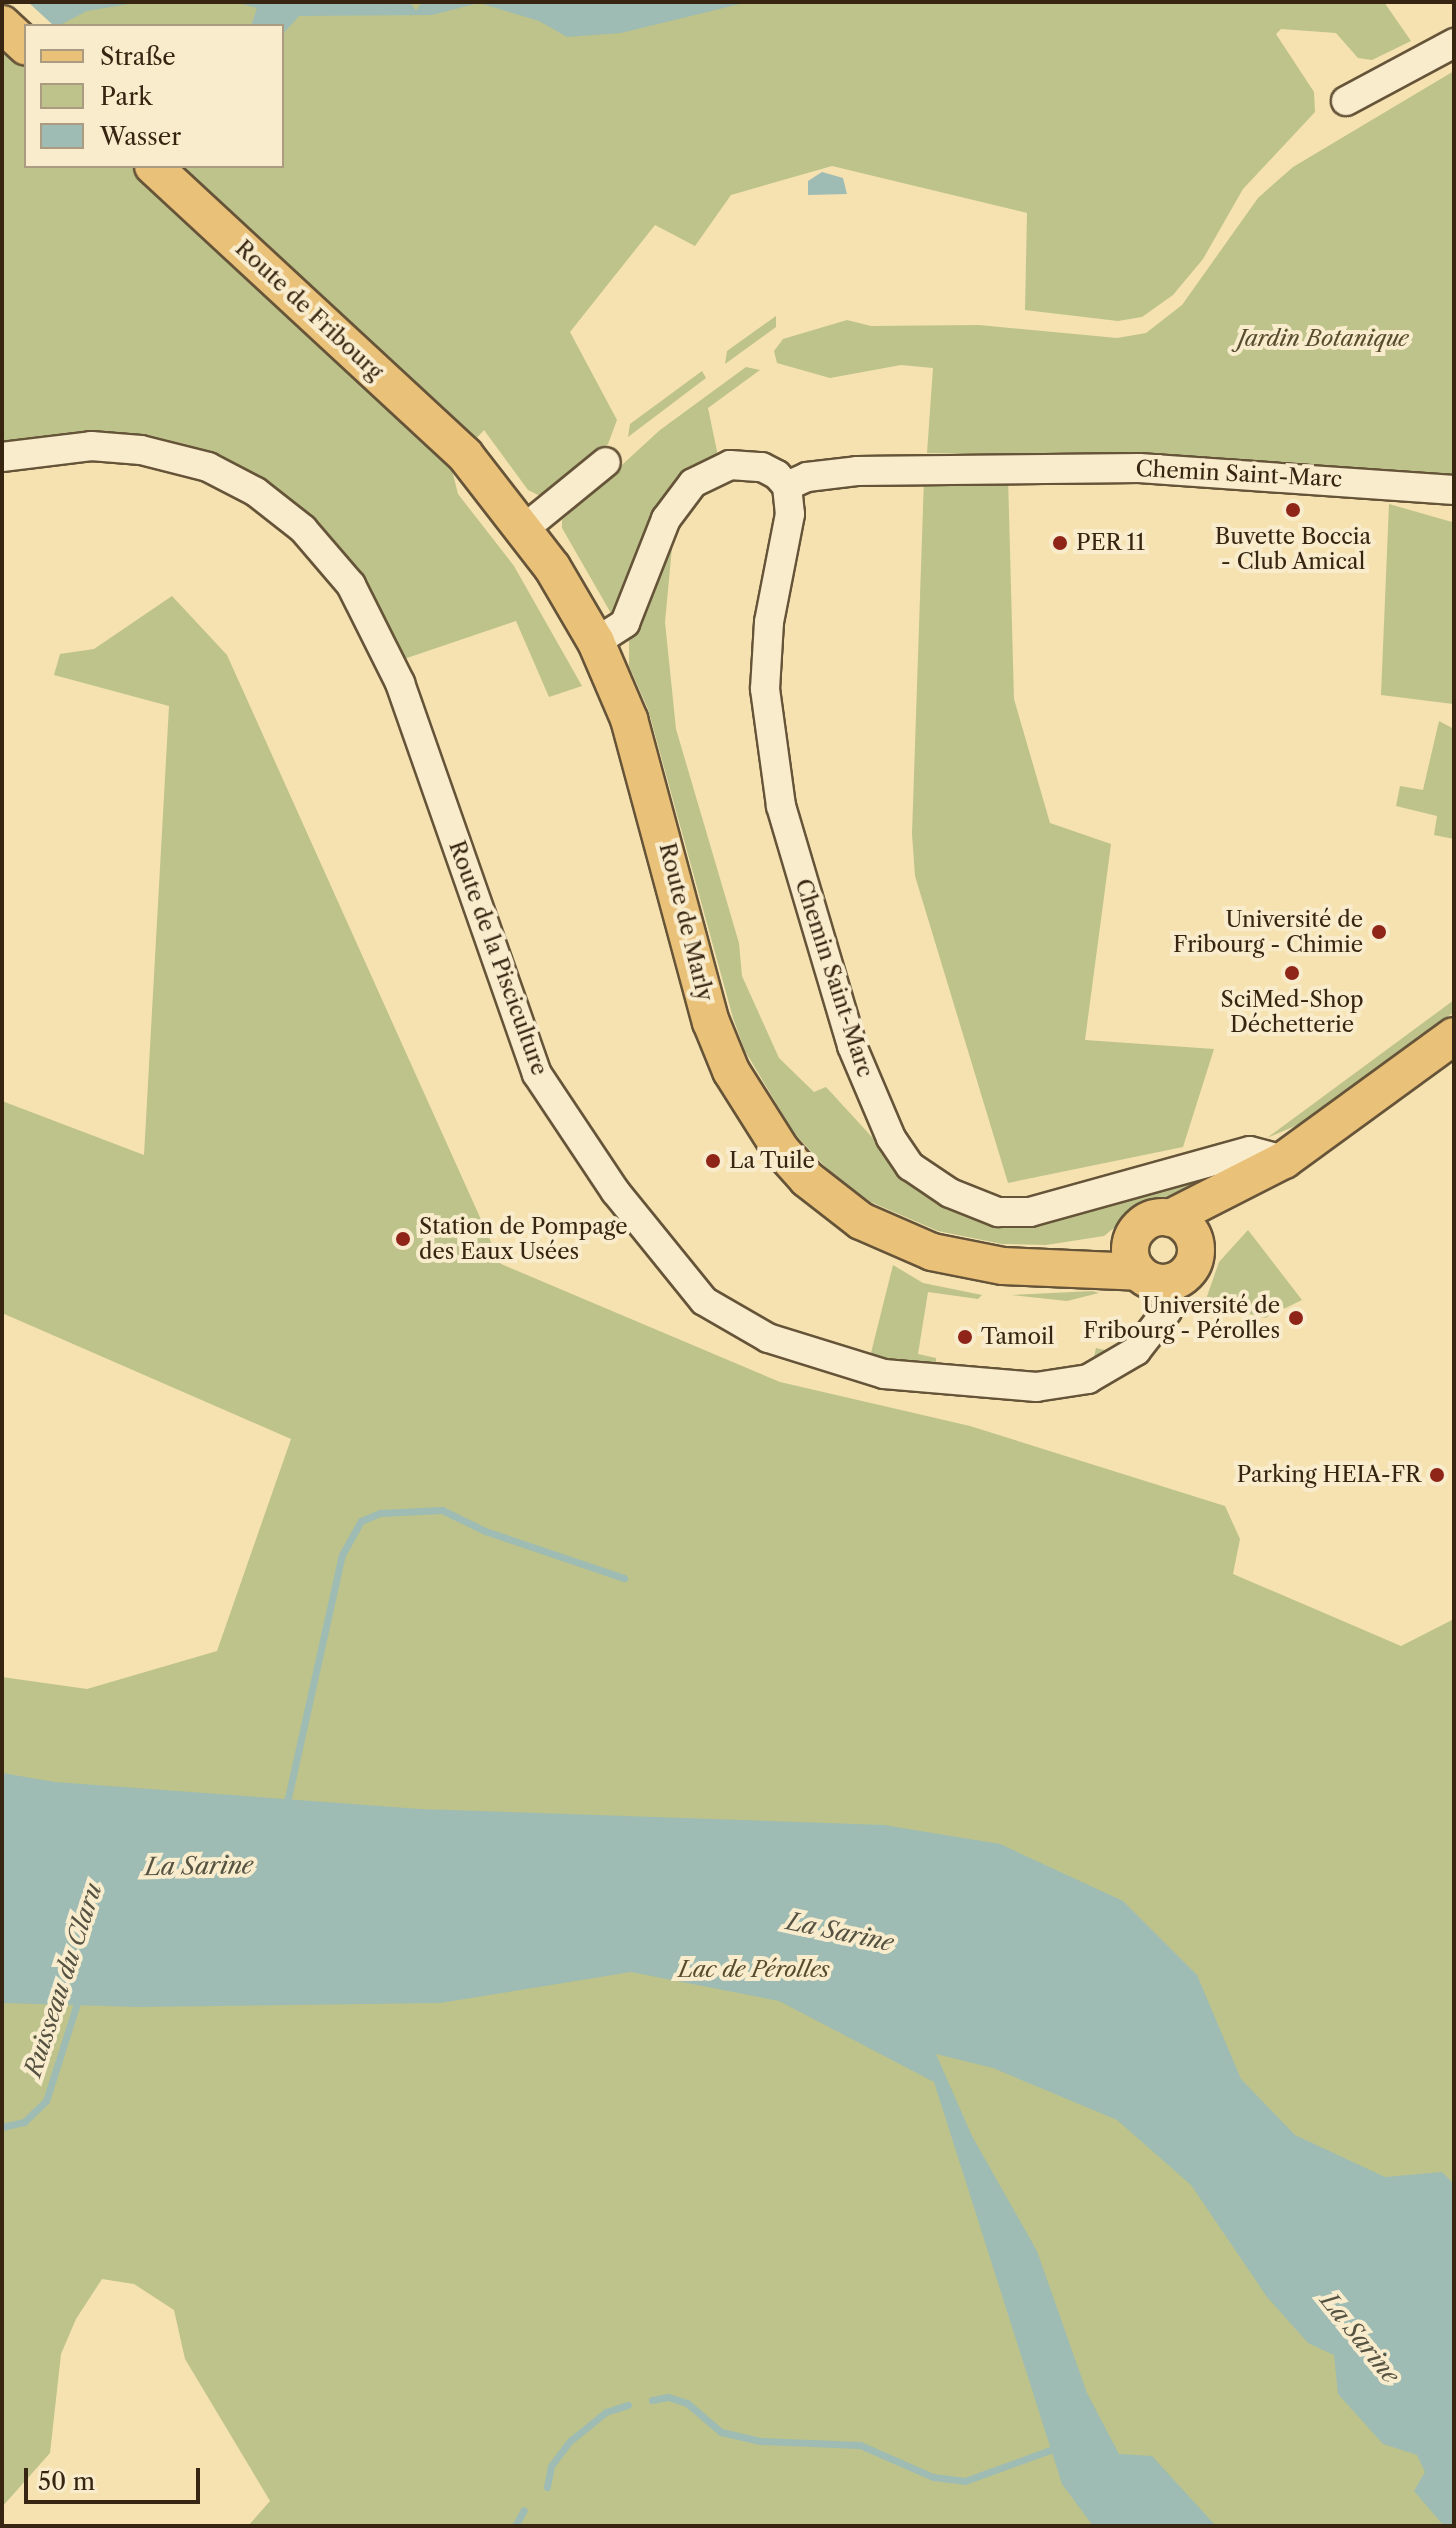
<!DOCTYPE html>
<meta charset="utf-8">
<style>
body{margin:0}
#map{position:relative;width:1456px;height:2528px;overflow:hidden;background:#f5e2b0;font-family:"Libre Caslon Text",serif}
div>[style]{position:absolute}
.green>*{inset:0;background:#bdc38a}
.water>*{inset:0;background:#9ebcb3}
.pier>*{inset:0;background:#f5e2b0}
.stream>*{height:7px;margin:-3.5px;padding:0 3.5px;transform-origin:3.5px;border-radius:3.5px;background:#9ebcb3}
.roads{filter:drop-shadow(2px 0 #665439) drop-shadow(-2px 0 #665439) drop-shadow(0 2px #665439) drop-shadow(0 -2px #665439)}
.minor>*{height:28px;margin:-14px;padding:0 14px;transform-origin:14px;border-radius:14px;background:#f8eccc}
.major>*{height:36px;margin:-18px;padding:0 18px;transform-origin:18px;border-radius:18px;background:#eac178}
.major>.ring{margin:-18px;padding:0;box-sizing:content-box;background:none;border:36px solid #eac178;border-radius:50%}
.dots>*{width:22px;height:22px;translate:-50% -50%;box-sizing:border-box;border:4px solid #f8eccc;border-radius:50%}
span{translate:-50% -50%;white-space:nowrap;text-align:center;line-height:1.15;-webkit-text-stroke:8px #f8eccc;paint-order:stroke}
.street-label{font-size:22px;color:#372511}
.park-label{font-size:22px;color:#584c2f;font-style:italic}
.poi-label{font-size:22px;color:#372511}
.left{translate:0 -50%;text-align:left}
.right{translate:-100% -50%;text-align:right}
.water-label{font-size:24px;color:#565242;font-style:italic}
.frame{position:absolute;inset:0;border:4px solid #372511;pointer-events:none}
.legend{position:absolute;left:24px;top:24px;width:260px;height:144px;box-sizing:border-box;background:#f8eccc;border:2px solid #ab9c81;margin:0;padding:10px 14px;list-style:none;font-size:24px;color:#372511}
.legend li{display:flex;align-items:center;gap:16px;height:40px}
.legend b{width:40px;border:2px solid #ab9c81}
.scale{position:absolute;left:24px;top:2468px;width:176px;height:36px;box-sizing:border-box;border:4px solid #372511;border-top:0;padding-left:10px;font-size:24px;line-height:28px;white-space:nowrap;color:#372511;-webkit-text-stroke:6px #f8eccc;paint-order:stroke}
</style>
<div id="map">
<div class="green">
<div style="clip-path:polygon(evenodd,2px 2px,1384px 2px,1411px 41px,1372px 60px,1358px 58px,1336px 33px,1281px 29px,1276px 34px,1314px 92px,1315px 112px,1243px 189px,1203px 259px,1173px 295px,1142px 317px,1118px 321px,1025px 310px,1027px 213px,832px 166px,731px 195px,695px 246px,655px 225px,570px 332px,617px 420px,608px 444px,552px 490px,538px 495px,528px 490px,484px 430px,451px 466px,458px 494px,514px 566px,582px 686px,549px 697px,516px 621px,404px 659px,367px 587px,314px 518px,228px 461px,112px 434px,67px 433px,2px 443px,2px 2px,26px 26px,282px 26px,282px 166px,26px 166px,26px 26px)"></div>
<div style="clip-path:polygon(1454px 71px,1454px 477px,1168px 458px,927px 453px,933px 368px,901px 365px,830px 378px,777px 363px,774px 351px,783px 339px,847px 320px,871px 326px,979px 325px,1117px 338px,1146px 333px,1182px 305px,1258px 198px,1293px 167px)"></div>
<div style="clip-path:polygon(776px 316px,776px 327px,725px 364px,727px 351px)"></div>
<div style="clip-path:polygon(746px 367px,760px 370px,708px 408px,718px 456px,616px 622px,562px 528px,562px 520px,660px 430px)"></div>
<div style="clip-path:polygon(702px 371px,706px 378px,628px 437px,630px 424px)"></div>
<div style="clip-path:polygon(1008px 477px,1014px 699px,1050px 823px,1111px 844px,1085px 1040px,1214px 1049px,1183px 1147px,1008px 1183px,915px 876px,912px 834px,924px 478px)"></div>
<div style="clip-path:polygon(1389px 504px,1452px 522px,1454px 517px,1453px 704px,1381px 695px)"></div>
<div style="clip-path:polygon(674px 526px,665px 622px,676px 729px,739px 943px,742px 976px,779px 1058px,814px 1092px,826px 1087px,905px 1173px,996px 1219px,1231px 1163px,1174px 1204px,1136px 1210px,1104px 1236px,1046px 1245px,1002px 1244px,938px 1231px,871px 1202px,831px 1173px,794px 1133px,745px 1051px,733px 1018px,648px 709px,629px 666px,629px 638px)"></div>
<div style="clip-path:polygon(172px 596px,227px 655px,501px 1264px,780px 1382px,970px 1426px,1225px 1506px,1240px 1539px,1233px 1574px,1401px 1646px,1454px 1619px,1454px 2526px,248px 2526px,270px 2501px,185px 2359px,174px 2310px,134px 2284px,102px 2279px,76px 2319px,61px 2354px,50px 2453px,2px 2507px,2px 1677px,87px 1689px,217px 1651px,291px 1439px,2px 1313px,2px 1101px,144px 1155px,169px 706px,54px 675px,60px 654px,94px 649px)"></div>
<div style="clip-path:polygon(1439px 721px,1454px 729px,1454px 839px,1434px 835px,1437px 816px,1396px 806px,1400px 786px,1423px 790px)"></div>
<div style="clip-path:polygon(1454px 1000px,1454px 1012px,1309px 1120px,1267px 1138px)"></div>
<div style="clip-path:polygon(1248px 1230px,1302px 1300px,1265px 1318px,1205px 1302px,1219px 1262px)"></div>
<div style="clip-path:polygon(893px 1265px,923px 1283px,982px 1295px,978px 1299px,928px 1292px,918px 1354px,936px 1358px,936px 1367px,870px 1357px)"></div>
<div style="clip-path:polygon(1093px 1291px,1099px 1293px,1067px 1301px,1011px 1295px)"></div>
<div style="clip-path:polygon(1124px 1324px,1133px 1333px,1108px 1354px,1093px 1362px,1096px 1348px,1109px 1351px,1128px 1336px,1114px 1325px)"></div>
</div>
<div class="water">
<div style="clip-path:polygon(2px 2px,141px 2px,87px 11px,58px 26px,26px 26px)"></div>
<div style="clip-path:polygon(234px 2px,410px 2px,416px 11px,422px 2px,841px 2px,744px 3px,621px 33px,567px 37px,539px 21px,479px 3px,432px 15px,299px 16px,282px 35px,282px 26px,251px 26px,257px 8px)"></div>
<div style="clip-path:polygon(822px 172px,843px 178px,847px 194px,808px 195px,808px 181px)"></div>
<div style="clip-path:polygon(2px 1773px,55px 1782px,420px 1809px,884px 1825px,1000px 1844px,1123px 1901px,1197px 1975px,1241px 2079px,1295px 2135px,1385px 2177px,1442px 2172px,1454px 2184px,1454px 2526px,1444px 2526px,1414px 2491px,1425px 2472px,1417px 2455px,1383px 2444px,1338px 2394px,1334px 2355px,1308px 2343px,1267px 2297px,1191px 2185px,1117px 2120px,993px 2068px,936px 2054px,972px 2136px,1037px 2251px,1087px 2393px,1119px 2454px,1152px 2456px,1216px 2526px,1093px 2526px,1062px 2484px,934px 2082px,779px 2001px,631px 1972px,440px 2003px,138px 2007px,2px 2003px)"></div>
</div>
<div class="pier">
<div style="clip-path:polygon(2px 2px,28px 2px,54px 26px,26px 26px,26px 45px,2px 55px)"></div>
</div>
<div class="stream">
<div style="left:286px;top:1807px;width:258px;rotate:-77.5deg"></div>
<div style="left:342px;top:1555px;width:39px;rotate:-61deg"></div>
<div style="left:361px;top:1521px;width:21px;rotate:-23deg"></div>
<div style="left:380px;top:1513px;width:62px;rotate:-2.8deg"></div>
<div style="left:442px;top:1510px;width:48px;rotate:26deg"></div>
<div style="left:485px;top:1531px;width:147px;rotate:18.7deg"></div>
<div style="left:2px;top:2127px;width:23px;rotate:-13deg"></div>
<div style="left:24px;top:2122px;width:30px;rotate:-44deg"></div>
<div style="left:46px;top:2101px;width:109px;rotate:-72.4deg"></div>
<div style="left:652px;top:2400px;width:16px;rotate:-11deg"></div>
<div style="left:668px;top:2397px;width:20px;rotate:18deg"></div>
<div style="left:687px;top:2403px;width:45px;rotate:40.5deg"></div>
<div style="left:721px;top:2432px;width:39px;rotate:13deg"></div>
<div style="left:759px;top:2441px;width:101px;rotate:2.3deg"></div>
<div style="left:860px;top:2445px;width:80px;rotate:23.7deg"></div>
<div style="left:933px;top:2477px;width:32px;rotate:7deg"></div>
<div style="left:965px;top:2481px;width:90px;rotate:-20deg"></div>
<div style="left:547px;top:2487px;width:21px;rotate:-79deg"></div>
<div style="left:551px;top:2466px;width:31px;rotate:-53deg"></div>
<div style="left:570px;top:2441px;width:46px;rotate:-38.9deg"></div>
<div style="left:606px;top:2412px;width:23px;rotate:-18deg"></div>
<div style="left:515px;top:2526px;width:18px;rotate:-61deg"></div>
</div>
<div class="roads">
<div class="minor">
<div style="left:1346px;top:101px;width:123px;rotate:-28.2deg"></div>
<div style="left:2px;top:457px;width:90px;rotate:-7deg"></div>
<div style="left:91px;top:446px;width:50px;rotate:4.6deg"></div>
<div style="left:141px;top:450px;width:69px;rotate:14.2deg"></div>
<div style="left:208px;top:467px;width:54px;rotate:27.5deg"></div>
<div style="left:256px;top:492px;width:60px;rotate:38.2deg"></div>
<div style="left:303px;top:529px;width:74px;rotate:49.4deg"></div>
<div style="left:351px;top:585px;width:110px;rotate:63.4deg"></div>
<div style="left:400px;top:683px;width:414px;rotate:70.7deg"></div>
<div style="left:537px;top:1074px;width:141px;rotate:56.3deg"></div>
<div style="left:615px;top:1191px;width:141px;rotate:51deg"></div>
<div style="left:704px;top:1301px;width:74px;rotate:30deg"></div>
<div style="left:768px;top:1338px;width:121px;rotate:17.2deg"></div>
<div style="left:884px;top:1374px;width:153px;rotate:4.9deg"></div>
<div style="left:1036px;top:1387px;width:53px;rotate:-8.7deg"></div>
<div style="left:1088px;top:1379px;width:56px;rotate:-30.3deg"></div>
<div style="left:1136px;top:1351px;width:51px;rotate:-52.2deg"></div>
<div style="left:1167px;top:1311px;width:29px;rotate:-80deg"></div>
<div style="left:787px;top:486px;width:22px;rotate:-24deg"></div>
<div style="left:807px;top:477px;width:50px;rotate:-6.8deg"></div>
<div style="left:857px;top:471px;width:282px;rotate:-0.6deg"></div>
<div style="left:1139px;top:468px;width:316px;rotate:4deg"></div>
<div style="left:525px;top:528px;width:104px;rotate:-39.2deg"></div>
<div style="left:596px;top:642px;width:35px;rotate:-33deg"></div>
<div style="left:625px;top:623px;width:112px;rotate:-68.5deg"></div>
<div style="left:666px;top:519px;width:45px;rotate:-53.1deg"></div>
<div style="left:693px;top:483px;width:41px;rotate:-25.9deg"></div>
<div style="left:730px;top:465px;width:32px;rotate:4deg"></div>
<div style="left:762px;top:467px;width:17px;rotate:28deg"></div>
<div style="left:777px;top:475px;width:15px;rotate:48deg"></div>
<div style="left:787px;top:486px;width:28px;rotate:84deg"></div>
<div style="left:790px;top:514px;width:110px;rotate:101deg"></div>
<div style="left:769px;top:622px;width:67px;rotate:93.4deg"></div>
<div style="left:765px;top:689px;width:118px;rotate:82.2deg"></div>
<div style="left:781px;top:806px;width:250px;rotate:73.5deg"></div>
<div style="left:852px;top:1046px;width:100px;rotate:67deg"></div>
<div style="left:891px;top:1138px;width:34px;rotate:56deg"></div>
<div style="left:910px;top:1166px;width:48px;rotate:34deg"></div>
<div style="left:950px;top:1193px;width:52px;rotate:21.6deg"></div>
<div style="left:998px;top:1212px;width:32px"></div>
<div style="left:1030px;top:1212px;width:228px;rotate:-15.5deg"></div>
<div style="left:1250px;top:1151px;width:35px;rotate:15deg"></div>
</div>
<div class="major">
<div style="left:2px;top:24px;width:33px;rotate:43deg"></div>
<div style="left:153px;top:166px;width:425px;rotate:42.8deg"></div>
<div style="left:465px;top:455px;width:142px;rotate:52.2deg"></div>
<div style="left:552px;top:567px;width:87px;rotate:59.6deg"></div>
<div style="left:596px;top:642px;width:84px;rotate:66.8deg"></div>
<div style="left:629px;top:719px;width:314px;rotate:74.9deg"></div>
<div style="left:711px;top:1022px;width:53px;rotate:67.8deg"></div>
<div style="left:731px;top:1071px;width:93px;rotate:57.7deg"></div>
<div style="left:781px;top:1150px;width:39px;rotate:48deg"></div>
<div style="left:807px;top:1179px;width:68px;rotate:37.9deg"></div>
<div style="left:861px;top:1221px;width:77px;rotate:23.6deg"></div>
<div style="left:932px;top:1252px;width:72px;rotate:11.2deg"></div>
<div style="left:1003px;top:1266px;width:135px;rotate:2.5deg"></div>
<div class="ring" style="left:1130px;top:1217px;width:30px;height:30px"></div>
<div style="left:1170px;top:1218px;width:128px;rotate:-27deg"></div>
<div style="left:1284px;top:1160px;width:210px;rotate:-36.1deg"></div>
</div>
</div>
<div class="dots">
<div style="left:1293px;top:510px;background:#8f2418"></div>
<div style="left:1060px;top:543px;background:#8f2418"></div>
<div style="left:1379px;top:932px;background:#8f2418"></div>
<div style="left:1292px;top:973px;background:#8f2418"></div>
<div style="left:713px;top:1161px;background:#8f2418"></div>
<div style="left:403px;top:1239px;background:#8f2418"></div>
<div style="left:1296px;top:1318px;background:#8f2418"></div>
<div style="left:965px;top:1337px;background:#8f2418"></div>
<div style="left:1437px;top:1475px;background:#8f2418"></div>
</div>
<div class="street-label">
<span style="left:309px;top:310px;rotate:43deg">Route de Fribourg</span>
<span style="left:1239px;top:474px;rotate:3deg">Chemin Saint-Marc</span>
<span style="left:686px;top:922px;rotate:76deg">Route de Marly</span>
<span style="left:498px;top:958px;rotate:70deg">Route de la Pisciculture</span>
<span style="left:834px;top:978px;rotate:72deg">Chemin Saint-Marc</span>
</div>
<div class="park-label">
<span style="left:1323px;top:339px">Jardin Botanique</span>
<span style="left:754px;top:1970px">Lac de Pérolles</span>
</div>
<div class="poi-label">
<span style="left:1293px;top:549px">Buvette Boccia<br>- Club Amical</span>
<span class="left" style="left:1076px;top:543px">PER 11</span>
<span class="right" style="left:1363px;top:932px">Université de<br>Fribourg - Chimie</span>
<span style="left:1292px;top:1012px">SciMed-Shop<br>Déchetterie</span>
<span class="left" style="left:729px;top:1161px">La Tuile</span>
<span class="left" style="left:419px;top:1239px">Station de Pompage<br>des Eaux Usées</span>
<span class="right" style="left:1280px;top:1318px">Université de<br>Fribourg - Pérolles</span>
<span class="left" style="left:981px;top:1337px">Tamoil</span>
<span class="right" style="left:1421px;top:1475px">Parking HEIA-FR</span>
</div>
<div class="water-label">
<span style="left:199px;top:1866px;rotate:-1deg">La Sarine</span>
<span style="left:840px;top:1932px;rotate:12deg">La Sarine</span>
<span style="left:63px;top:1980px;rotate:-72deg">Ruisseau du Claru</span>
<span style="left:1360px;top:2338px;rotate:51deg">La Sarine</span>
</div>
<div class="frame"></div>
<ul class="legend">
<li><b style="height:10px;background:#eac178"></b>Straße</li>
<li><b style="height:22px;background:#bdc38a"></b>Park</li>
<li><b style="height:22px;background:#9ebcb3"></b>Wasser</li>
</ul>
<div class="scale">50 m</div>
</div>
